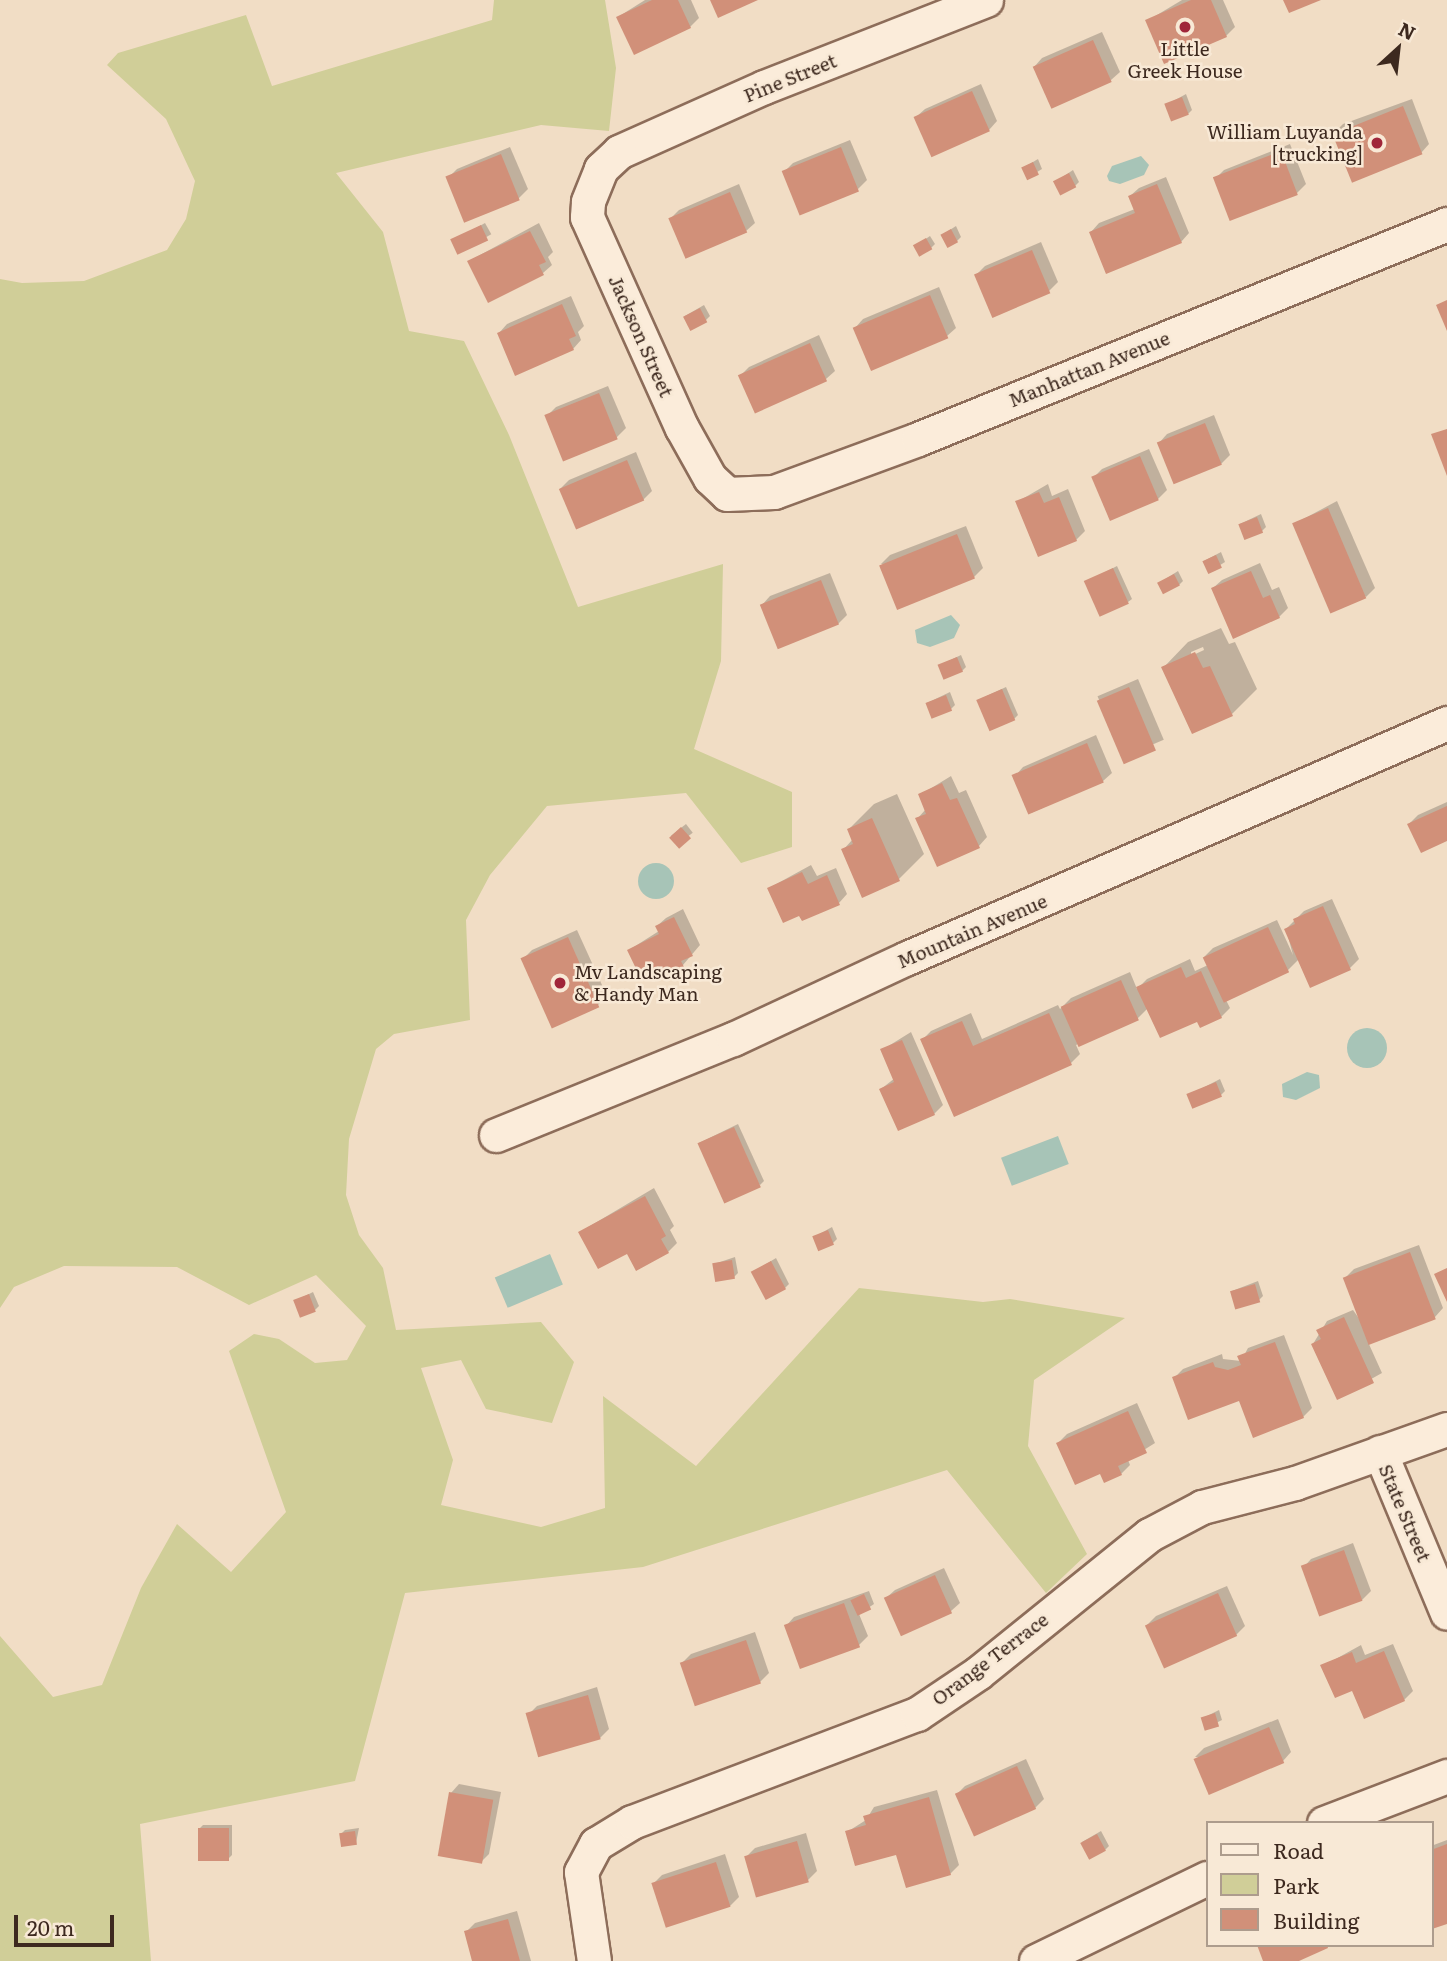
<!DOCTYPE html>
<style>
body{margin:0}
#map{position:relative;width:1447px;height:1961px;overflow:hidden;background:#f1ddc5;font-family:Literata,serif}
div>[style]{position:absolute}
.green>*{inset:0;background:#d0ce98}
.water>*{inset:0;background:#a7c4b7;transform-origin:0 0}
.round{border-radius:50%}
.shadow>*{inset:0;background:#0003;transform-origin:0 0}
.building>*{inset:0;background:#d19079;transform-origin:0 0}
.roads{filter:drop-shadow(2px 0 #8d6d5a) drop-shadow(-2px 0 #8d6d5a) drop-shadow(0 2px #8d6d5a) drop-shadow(0 -2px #8d6d5a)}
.minor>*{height:33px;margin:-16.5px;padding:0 16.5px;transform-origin:16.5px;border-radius:16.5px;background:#fbecda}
.dots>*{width:19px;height:19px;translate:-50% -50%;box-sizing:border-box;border:4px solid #f8e9d6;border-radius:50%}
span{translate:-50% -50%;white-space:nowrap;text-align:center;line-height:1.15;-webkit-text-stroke:5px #f8e9d6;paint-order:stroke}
.poi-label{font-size:19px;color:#3d291f}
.right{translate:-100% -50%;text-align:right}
.left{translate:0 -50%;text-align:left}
.street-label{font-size:19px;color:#3d291f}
.legend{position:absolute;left:1206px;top:1821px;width:228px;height:126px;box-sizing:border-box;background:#f8e9d6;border:2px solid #ad9c8d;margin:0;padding:9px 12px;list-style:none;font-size:21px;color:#3d291f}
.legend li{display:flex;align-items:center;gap:14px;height:35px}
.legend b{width:35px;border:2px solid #ad9c8d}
.north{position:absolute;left:1363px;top:14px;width:70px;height:70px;-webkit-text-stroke:5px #f8e9d6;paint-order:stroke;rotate:27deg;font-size:19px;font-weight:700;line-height:28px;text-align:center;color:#3d291f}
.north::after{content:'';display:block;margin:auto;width:24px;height:32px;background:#3d291f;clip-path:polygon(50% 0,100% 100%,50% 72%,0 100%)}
.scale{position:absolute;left:14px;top:1915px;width:100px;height:32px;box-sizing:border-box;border:4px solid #3d291f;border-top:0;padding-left:9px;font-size:21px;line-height:24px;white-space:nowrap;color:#3d291f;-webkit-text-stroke:5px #f8e9d6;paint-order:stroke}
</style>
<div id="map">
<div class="green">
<div style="clip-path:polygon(494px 0,605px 0,616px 68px,609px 131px,541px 125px,336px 173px,383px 232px,409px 331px,464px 341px,509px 435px,578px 607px,723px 564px,721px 661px,694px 749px,792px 792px,792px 847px,741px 863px,686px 793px,547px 806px,490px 875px,466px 920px,470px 1020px,394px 1034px,376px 1049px,349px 1139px,346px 1195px,359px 1235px,383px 1268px,396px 1330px,541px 1322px,574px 1362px,552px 1423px,486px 1409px,461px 1360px,421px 1368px,453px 1460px,441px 1505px,541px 1527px,605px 1508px,603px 1396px,696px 1466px,859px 1288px,983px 1302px,1010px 1299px,1125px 1318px,1034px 1380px,1028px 1446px,1087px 1554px,1046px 1593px,947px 1470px,643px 1567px,405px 1593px,355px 1781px,140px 1824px,151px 1961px,0 1961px,0 1636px,53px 1697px,102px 1685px,141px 1588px,177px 1524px,231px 1572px,286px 1512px,229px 1351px,254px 1334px,279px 1339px,315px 1363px,347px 1360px,366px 1326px,316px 1275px,249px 1305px,177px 1267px,64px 1266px,14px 1287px,0 1308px,0 279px,22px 283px,84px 281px,167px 250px,186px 219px,195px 181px,166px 119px,107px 65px,118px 53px,246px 15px,272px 86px,492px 20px)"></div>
</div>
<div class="water">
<div style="clip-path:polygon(1141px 156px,1149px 165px,1144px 175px,1120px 184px,1109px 181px,1107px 176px,1112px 166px)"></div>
<div style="clip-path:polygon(951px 615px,960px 625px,954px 638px,930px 647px,917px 643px,915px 630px)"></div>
<div class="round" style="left:638px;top:863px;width:36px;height:36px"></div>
<div class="round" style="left:1347px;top:1028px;width:40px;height:40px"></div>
<div style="clip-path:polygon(1307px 1072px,1319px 1075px,1320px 1088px,1296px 1100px,1283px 1097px,1282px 1084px)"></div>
<div style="left:1058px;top:1136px;width:30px;height:61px;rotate:69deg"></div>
<div style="left:550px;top:1254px;width:33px;height:60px;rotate:67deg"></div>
</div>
<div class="shadow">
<div style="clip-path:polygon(645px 0,691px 0,699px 18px,690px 27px,618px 17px)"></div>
<div style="clip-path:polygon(1182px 0,1223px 0,1235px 27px,1226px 36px,1147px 21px)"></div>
<div style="clip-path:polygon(1102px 32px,1120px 72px,1111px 80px,1034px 67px,1042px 58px)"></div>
<div style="clip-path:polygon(981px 84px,997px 121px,989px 130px,916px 117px,925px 109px)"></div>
<div style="clip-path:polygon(1186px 94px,1192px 110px,1188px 114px,1166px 105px)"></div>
<div style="clip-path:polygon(1412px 99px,1429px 144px,1421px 153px,1334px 133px,1343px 124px)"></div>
<div style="clip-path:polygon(850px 140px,867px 180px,858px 189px,784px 172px,793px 163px)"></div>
<div style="clip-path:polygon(1290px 144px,1306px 184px,1297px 193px,1215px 179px,1224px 170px)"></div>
<div style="clip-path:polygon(510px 147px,528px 189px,519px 198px,467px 220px,448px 178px,457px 169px)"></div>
<div style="clip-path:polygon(1038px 159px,1042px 169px,1027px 178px,1023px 168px)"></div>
<div style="clip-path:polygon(1073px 170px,1079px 182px,1075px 186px,1055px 182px)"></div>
<div style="clip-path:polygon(1166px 177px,1189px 233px,1181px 242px,1091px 232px,1099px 223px,1135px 209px,1130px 196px,1139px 188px)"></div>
<div style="clip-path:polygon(739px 184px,755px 223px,746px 231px,686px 257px,670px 219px,679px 210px)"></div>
<div style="left:485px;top:223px;width:13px;height:36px;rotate:61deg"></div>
<div style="clip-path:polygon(539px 223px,553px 252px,548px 257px,552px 265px,543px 273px,469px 261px)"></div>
<div style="clip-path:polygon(956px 226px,961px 237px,957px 241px,942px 235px)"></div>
<div style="clip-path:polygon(930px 236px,935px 244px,931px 248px,915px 246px)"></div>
<div style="clip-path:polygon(1041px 242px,1058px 282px,1049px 291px,976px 275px,985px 266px)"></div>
<div style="clip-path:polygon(939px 287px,956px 328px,947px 336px,855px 328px,863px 319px)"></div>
<div style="clip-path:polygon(571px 296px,584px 326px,578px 332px,581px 340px,573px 349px,499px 333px,507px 324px)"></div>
<div style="clip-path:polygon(704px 305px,710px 316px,706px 320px,685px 316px)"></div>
<div style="clip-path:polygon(819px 335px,835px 371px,826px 379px,756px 411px,740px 376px,749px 367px)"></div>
<div style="clip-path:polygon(608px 386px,626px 428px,617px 437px,565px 459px,547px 416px,556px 407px)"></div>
<div style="clip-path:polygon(1214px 415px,1230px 455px,1221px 464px,1159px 443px,1167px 434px)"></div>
<div style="clip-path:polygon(1149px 449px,1167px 490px,1158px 499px,1093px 478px,1102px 469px)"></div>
<div style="clip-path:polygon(636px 452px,652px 491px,643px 500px,560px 489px,569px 480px)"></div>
<div style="clip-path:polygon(1048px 484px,1052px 496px,1068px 489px,1085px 531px,1076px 540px,1039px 555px,1017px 502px)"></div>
<div style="clip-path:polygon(1337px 501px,1375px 588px,1366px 597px,1294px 524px)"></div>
<div style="clip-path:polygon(1261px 514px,1266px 527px,1262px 531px,1240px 524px)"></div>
<div style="clip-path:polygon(966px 526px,983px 568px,974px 577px,881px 564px,890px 555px)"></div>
<div style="clip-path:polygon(1221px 552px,1225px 562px,1209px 572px,1204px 561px)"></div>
<div style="clip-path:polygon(1260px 563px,1272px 590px,1279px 587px,1288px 608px,1279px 617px,1213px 588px,1222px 580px)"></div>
<div style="clip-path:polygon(1117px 566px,1132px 599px,1128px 602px,1086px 582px)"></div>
<div style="clip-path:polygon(1178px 571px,1183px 581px,1179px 585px,1159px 583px)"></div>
<div style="clip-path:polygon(830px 573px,847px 615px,838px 624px,762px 605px,770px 596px)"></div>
<div style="clip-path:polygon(evenodd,1221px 628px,1229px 644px,1235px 642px,1257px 689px,1232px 714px,1163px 668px,1188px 642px,1221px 628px,1203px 647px,1204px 650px,1191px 656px,1191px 652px,1203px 647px)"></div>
<div style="clip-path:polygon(961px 655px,966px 667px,962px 671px,940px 665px)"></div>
<div style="left:1138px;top:679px;width:66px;height:44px;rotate:67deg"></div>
<div style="clip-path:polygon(1006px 687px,1018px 715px,1014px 719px,978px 700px)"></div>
<div style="clip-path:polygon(950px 692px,955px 705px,951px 709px,927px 703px)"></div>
<div style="clip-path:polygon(1096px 735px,1112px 773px,1103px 781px,1031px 813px,1015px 776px,1023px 767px)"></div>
<div style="clip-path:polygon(951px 776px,959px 793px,966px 790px,987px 837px,979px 846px,917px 819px,926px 809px,920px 795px)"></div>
<div style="clip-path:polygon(897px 794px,924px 854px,899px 879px,843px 850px,853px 839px,849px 829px,874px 804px)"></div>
<div style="clip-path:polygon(1447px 802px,1447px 839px,1409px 824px,1418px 815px)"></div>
<div style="left:686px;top:824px;width:11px;height:19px;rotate:52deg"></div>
<div style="clip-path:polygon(811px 865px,817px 876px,836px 868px,847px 894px,839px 903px,769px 888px)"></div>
<div style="clip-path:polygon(1332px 899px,1359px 959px,1350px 968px,1311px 986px,1299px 959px,1288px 970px,1225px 998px,1230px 1008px,1221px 1017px,1198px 1019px,1148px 1008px,1138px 1018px,1076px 1045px,1080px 1054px,1071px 1063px,922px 1040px,931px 1031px,971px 1013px,982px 1039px,1058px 1005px,1060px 1009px,1071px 998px,1130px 972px,1137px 989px,1147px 979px,1190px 959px,1195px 971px,1208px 965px,1204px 957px,1213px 948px,1277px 920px,1293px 955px,1286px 929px,1304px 911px)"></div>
<div style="clip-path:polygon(683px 909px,700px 945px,683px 965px,656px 972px,629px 950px,659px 931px,657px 926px,666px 918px)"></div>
<div style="clip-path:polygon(577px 930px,607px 996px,598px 1005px,523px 959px,532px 950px)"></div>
<div style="clip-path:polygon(911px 1032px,943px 1105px,934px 1114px,881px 1089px,895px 1078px,882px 1050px)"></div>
<div style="clip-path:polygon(1220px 1079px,1225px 1091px,1221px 1095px,1189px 1095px)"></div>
<div style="clip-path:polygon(738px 1124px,764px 1181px,760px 1185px,699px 1143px)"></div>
<div style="clip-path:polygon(654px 1188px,674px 1226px,670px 1230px,677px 1243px,668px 1252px,628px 1252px,580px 1232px)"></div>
<div style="clip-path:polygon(832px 1227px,837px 1239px,833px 1243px,814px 1237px)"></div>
<div style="clip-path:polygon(1419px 1245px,1443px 1308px,1435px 1317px,1368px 1342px,1382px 1373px,1337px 1398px,1313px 1344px,1327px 1321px,1353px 1310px,1363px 1324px,1345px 1278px,1354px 1269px)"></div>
<div style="clip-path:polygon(735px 1257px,738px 1273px,734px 1277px,714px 1264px)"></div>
<div style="clip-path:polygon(776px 1258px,789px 1284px,785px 1288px,753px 1272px)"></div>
<div style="clip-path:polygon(1258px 1281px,1263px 1296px,1259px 1300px,1232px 1291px)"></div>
<div style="clip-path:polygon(313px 1292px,319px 1306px,315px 1310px,295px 1301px)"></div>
<div style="clip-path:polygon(1284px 1335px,1312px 1408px,1303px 1417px,1174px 1378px,1183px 1369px,1222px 1354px,1223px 1359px,1241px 1361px,1248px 1348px)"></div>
<div style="clip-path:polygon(1137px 1403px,1155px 1443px,1128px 1460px,1130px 1465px,1121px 1474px,1101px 1472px,1058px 1443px,1067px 1434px)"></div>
<div style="clip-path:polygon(1353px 1543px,1371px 1591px,1362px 1600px,1303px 1568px,1311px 1559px)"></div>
<div style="clip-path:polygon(944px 1568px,960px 1603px,951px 1611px,886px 1598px,895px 1590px)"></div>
<div style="clip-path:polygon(1227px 1586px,1245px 1626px,1236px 1635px,1147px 1625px,1156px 1616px)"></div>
<div style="clip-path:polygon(869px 1591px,874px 1604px,859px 1614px,868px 1636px,859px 1645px,786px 1626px,794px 1617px)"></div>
<div style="clip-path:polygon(755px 1632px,769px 1673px,760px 1682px,682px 1663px,691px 1654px)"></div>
<div style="clip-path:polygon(1393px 1644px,1413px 1691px,1404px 1700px,1353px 1689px,1323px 1666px,1361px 1645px,1365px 1655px)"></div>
<div style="clip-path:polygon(597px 1687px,609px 1729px,600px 1738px,528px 1715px,537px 1706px)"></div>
<div style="clip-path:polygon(1219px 1710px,1222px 1720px,1206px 1728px,1203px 1718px)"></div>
<div style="clip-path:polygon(1278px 1719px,1291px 1752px,1283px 1761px,1195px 1757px,1204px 1748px)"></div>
<div style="clip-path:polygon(1026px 1759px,1044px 1799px,1035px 1808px,957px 1794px,965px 1786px)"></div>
<div style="clip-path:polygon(459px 1784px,501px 1792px,489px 1854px,480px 1863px,451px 1793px)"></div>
<div style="clip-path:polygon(937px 1790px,959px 1865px,950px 1874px,847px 1832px,866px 1820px,874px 1807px)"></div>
<div style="clip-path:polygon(203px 1825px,232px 1825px,232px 1855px,228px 1859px,199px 1829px)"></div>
<div style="clip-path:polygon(359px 1828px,356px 1843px,341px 1834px,345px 1830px)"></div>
<div style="clip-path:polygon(1101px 1831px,1109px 1846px,1105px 1850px,1082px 1842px)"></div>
<div style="clip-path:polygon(806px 1833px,817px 1871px,808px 1880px,746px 1857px,755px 1848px)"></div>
<div style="clip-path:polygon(1447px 1840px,1447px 1922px,1433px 1927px,1431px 1846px)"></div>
<div style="clip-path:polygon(725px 1854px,739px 1897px,730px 1906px,653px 1884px,662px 1875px)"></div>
<div style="clip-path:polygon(517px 1911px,531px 1961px,474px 1961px,466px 1932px,475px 1923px)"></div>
</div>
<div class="building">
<div style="clip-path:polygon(652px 0,678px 0,691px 28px,634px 55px,616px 17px)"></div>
<div style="clip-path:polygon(710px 0,758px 0,718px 18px)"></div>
<div style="clip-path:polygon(1191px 0,1211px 0,1227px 37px,1164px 64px,1145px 20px)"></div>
<div style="clip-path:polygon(1283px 0,1321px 0,1289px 13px)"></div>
<div style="left:1093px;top:40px;width:46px;height:66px;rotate:66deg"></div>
<div style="left:972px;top:91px;width:44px;height:64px;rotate:66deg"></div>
<div style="left:1182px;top:97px;width:19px;height:19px;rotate:69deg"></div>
<div style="left:1403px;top:106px;width:52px;height:76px;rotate:68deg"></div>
<div style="left:841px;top:147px;width:48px;height:64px;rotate:68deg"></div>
<div style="left:1281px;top:151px;width:47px;height:73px;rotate:69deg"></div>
<div style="left:501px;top:154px;width:50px;height:60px;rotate:68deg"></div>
<div style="left:1033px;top:162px;width:14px;height:13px;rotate:65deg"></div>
<div style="left:1069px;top:173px;width:16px;height:18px;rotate:63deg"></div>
<div style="clip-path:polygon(1157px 184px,1182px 243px,1106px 274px,1089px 232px,1135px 213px,1128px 196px)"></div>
<div style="left:730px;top:192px;width:44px;height:67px;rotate:67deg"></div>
<div style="left:481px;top:225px;width:17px;height:34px;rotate:65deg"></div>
<div style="left:951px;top:229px;width:15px;height:12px;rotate:62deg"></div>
<div style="clip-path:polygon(530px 231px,546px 262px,539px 265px,544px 275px,488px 303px,467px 261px)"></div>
<div style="left:926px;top:238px;width:13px;height:15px;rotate:61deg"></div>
<div style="left:1032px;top:250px;width:47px;height:63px;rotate:67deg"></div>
<div style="left:930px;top:295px;width:47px;height:84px;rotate:67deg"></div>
<div style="clip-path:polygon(1447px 300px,1447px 331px,1436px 305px)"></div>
<div style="clip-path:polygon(562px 304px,576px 336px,569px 339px,574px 350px,515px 376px,497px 333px)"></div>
<div style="left:700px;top:308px;width:16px;height:19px;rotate:63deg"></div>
<div style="left:810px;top:343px;width:42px;height:79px;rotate:66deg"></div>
<div style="left:599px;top:393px;width:50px;height:59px;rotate:68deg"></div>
<div style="left:1205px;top:423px;width:45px;height:52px;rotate:68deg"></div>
<div style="clip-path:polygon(1447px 429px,1447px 476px,1431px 434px)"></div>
<div style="left:1140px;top:456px;width:48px;height:53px;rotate:67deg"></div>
<div style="left:627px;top:460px;width:44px;height:74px;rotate:67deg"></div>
<div style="clip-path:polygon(1039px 492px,1044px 503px,1059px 497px,1077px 541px,1038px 557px,1015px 501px)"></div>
<div style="left:1328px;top:508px;width:98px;height:39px;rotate:67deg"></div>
<div style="left:1257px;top:517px;width:17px;height:20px;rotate:69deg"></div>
<div style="left:957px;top:534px;width:48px;height:84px;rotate:68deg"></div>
<div style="left:1216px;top:555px;width:14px;height:15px;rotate:65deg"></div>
<div style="left:1113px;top:568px;width:39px;height:32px;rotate:66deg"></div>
<div style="clip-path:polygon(1251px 571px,1263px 598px,1270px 595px,1280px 618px,1233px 639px,1211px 588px)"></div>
<div style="left:1174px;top:574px;width:13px;height:19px;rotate:63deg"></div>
<div style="left:821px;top:580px;width:48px;height:66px;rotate:68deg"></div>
<div style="clip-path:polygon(1195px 652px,1203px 668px,1210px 666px,1233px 716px,1192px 734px,1161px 667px)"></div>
<div style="left:957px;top:657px;width:16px;height:21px;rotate:68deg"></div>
<div style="left:1129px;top:687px;width:69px;height:35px;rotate:67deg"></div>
<div style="left:1002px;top:689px;width:34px;height:28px;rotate:67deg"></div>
<div style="left:946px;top:695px;width:17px;height:22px;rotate:69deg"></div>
<div style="left:1087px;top:743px;width:43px;height:82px;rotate:67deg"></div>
<div style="clip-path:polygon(942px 783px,950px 800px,957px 798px,980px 848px,937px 867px,915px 818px,926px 814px,918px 794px)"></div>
<div style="clip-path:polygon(1447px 806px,1447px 841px,1421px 853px,1407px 824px)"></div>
<div style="clip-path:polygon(872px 818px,900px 881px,862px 898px,841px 849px,853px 844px,847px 829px)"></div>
<div style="left:681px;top:827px;width:15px;height:16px;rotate:48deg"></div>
<div style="clip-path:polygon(802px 872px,808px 884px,827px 875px,840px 905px,802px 921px,799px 916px,783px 923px,767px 888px)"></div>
<div style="clip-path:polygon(1323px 906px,1351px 970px,1310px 988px,1284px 929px,1295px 924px,1293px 919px)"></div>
<div style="clip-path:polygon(674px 917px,693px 956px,681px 961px,684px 967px,659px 979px,656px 974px,642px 981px,627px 950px,659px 934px,655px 926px)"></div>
<div style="left:1268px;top:927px;width:50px;height:72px;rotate:65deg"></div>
<div style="left:568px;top:937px;width:77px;height:52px;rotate:66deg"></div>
<div style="clip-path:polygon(1181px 967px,1186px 978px,1201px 971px,1222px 1018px,1200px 1028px,1197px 1022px,1160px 1038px,1136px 987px)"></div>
<div style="left:1121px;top:980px;width:44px;height:66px;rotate:66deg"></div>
<div style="clip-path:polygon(1049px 1013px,1072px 1065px,954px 1117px,920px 1039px,962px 1021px,973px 1046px)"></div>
<div style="clip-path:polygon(902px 1040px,935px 1115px,898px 1131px,879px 1089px,894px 1082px,880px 1049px)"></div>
<div style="left:1216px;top:1082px;width:16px;height:32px;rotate:68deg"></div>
<div style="left:734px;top:1127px;width:66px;height:40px;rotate:66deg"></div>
<div style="clip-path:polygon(645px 1196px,666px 1236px,661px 1239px,669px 1253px,636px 1271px,627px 1254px,598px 1269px,578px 1232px)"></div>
<div style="left:828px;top:1230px;width:16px;height:17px;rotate:68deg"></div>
<div style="left:1410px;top:1252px;width:72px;height:72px;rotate:69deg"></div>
<div style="left:732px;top:1260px;width:19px;height:20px;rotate:81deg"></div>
<div style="left:771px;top:1261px;width:32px;height:23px;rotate:62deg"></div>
<div style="clip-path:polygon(1447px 1268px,1447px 1302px,1434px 1274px)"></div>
<div style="left:1255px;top:1284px;width:19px;height:26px;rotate:74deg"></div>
<div style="left:309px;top:1294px;width:19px;height:17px;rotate:69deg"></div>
<div style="clip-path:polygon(1344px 1317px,1374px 1383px,1337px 1400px,1311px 1344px,1321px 1339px,1316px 1330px)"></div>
<div style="clip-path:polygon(1275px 1342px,1304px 1418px,1253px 1438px,1239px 1401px,1188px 1420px,1172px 1377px,1213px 1362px,1215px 1367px,1228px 1370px,1241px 1365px,1237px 1356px)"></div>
<div style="clip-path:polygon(1128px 1411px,1147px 1453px,1118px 1466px,1122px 1475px,1104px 1483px,1100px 1474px,1075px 1485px,1056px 1443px)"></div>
<div style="left:1344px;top:1550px;width:54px;height:46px;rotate:70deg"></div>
<div style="left:935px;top:1575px;width:42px;height:56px;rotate:66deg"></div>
<div style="left:1218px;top:1593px;width:47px;height:80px;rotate:66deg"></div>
<div style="left:864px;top:1594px;width:17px;height:15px;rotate:65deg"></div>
<div style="left:844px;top:1603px;width:47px;height:64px;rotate:70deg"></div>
<div style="left:746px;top:1640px;width:46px;height:70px;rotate:71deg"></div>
<div style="clip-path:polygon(1384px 1651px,1405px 1701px,1364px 1719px,1352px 1691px,1335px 1698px,1320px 1665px,1352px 1652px,1356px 1663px)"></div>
<div style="left:588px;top:1695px;width:46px;height:65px;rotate:74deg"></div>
<div style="left:1215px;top:1713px;width:14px;height:15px;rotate:73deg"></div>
<div style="left:1269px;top:1727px;width:39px;height:82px;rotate:67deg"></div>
<div style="left:1017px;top:1766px;width:47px;height:68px;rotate:66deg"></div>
<div style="left:449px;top:1792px;width:45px;height:65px;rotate:10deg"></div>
<div style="clip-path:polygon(929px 1797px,951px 1875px,906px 1888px,896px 1855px,855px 1866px,845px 1831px,866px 1825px,863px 1816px)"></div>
<div style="left:229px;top:1828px;width:33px;height:31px;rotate:90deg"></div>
<div style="left:355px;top:1831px;width:14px;height:16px;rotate:82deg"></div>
<div style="left:1097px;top:1834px;width:19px;height:19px;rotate:62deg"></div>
<div style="left:797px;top:1841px;width:43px;height:55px;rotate:74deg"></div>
<div style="clip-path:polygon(1447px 1844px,1447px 1924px,1432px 1929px,1431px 1850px)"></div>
<div style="left:716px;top:1862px;width:47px;height:68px;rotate:72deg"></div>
<div style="clip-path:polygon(508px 1919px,520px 1961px,472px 1961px,464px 1931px)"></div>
<div style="clip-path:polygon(1257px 1945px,1327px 1945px,1328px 1948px,1299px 1961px,1263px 1961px)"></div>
</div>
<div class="roads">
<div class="minor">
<div style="left:986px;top:0;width:238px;rotate:158.6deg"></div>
<div style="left:764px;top:87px;width:159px;rotate:155.9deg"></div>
<div style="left:619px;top:152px;width:25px;rotate:137deg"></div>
<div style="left:601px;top:169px;width:35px;rotate:112deg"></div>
<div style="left:588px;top:202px;width:15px;rotate:94deg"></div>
<div style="left:587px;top:217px;width:231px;rotate:65.8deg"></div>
<div style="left:682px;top:428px;width:57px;rotate:60.8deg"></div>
<div style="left:710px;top:478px;width:23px;rotate:43deg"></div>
<div style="left:727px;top:494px;width:47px;rotate:-2.4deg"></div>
<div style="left:774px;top:492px;width:153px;rotate:-20.2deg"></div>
<div style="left:918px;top:439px;width:571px;rotate:-22.12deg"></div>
<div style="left:496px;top:1135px;width:256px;rotate:-22.1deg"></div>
<div style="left:733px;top:1039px;width:192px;rotate:-25deg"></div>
<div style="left:907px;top:958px;width:589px;rotate:-23.52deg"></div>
<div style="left:1380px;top:1452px;width:174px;rotate:67.4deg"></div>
<div style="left:1324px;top:1823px;width:132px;rotate:-20.9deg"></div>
<div style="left:594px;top:1961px;width:90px;rotate:-98.3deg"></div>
<div style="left:581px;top:1872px;width:32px;rotate:-62deg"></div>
<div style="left:596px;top:1844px;width:42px;rotate:-31.4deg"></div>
<div style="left:632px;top:1822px;width:305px;rotate:-20.8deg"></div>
<div style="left:917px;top:1714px;width:73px;rotate:-33.9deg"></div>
<div style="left:978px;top:1673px;width:220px;rotate:-38.9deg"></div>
<div style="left:1149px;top:1535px;width:60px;rotate:-27.8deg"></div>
<div style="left:1202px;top:1507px;width:96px;rotate:-14.5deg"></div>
<div style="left:1295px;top:1483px;width:161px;rotate:-19.6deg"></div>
<div style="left:1036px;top:1961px;width:190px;rotate:-25.9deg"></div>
</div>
</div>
<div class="dots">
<div style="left:1185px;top:27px;background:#a0263a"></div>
<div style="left:1377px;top:143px;background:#a0263a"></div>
<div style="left:560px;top:983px;background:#a0263a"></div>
</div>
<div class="poi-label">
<span style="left:1185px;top:60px">Little<br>Greek House</span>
<span class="right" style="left:1363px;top:143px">William Luyanda<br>[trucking]</span>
<span class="left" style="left:574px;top:983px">Mv Landscaping<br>&amp; Handy Man</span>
</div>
<div class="street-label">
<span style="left:790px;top:78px;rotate:-22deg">Pine Street</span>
<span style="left:641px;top:336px;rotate:66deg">Jackson Street</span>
<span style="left:1089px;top:369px;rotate:-22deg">Manhattan Avenue</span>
<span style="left:972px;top:931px;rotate:-23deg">Mountain Avenue</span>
<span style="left:1405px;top:1513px;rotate:67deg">State Street</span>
<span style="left:990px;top:1659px;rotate:-37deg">Orange Terrace</span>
</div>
<ul class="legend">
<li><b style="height:9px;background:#fbecda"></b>Road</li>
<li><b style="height:19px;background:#d0ce98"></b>Park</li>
<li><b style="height:19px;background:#d19079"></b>Building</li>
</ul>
<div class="north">N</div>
<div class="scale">20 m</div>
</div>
